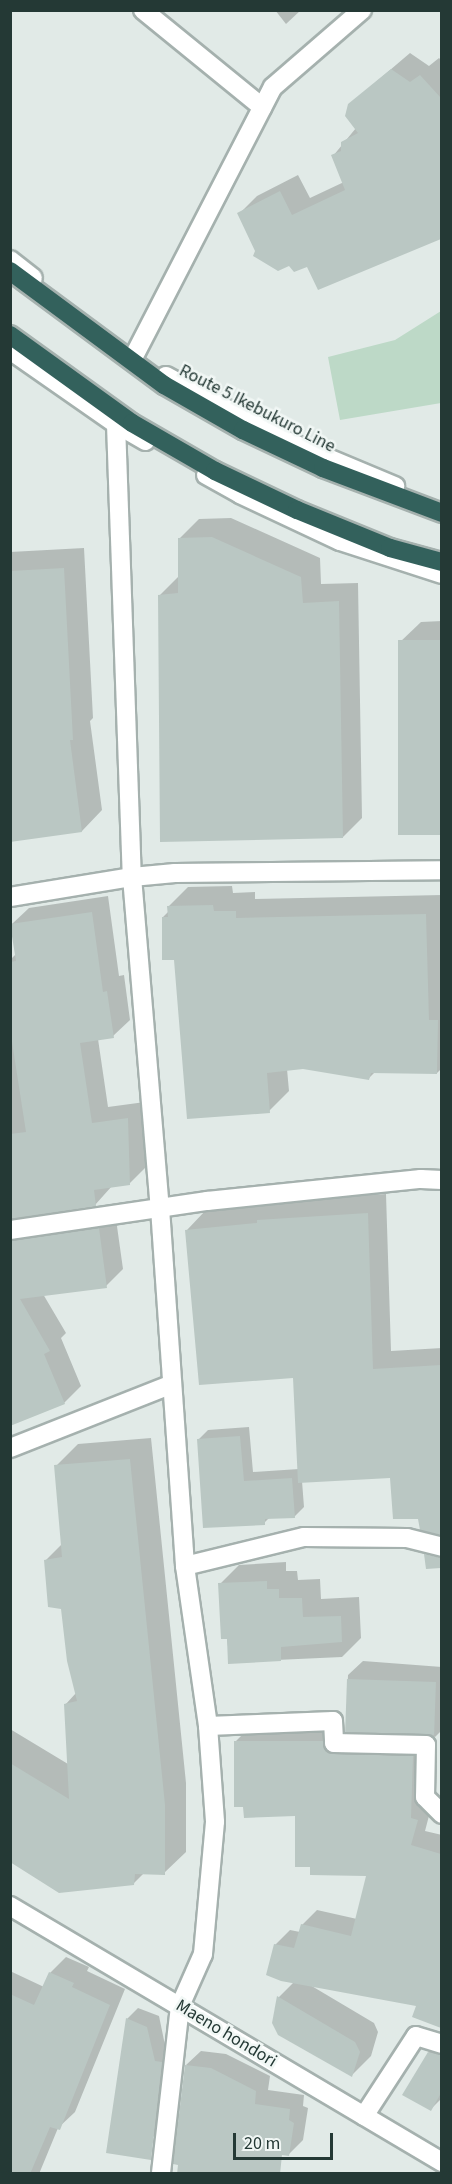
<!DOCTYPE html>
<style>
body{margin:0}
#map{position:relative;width:452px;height:2184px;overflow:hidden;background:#e1eae7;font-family:"Source Sans 3",sans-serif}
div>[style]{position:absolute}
.green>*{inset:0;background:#bdd9c7}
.shadow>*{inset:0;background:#0003}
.building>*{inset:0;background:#bac7c3;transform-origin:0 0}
.roads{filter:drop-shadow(2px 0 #a5b1ae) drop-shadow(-2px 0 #a5b1ae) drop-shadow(0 2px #a5b1ae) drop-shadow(0 -2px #a5b1ae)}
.lane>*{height:18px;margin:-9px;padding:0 9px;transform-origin:9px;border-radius:9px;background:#fff}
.street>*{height:18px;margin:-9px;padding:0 9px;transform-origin:9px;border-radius:9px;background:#fff}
.secondary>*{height:18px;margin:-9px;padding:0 9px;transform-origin:9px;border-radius:9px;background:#fff}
.highway>*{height:18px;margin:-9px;padding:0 9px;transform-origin:9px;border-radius:9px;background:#33615c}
span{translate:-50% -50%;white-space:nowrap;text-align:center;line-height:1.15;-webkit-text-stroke:5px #f1f7f5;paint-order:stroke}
.street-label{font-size:18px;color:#243935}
.frame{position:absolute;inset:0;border:12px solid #243935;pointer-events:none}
.scale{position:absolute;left:233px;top:2133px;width:100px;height:27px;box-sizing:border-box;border:3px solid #243935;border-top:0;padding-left:8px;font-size:18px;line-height:21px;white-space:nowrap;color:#243935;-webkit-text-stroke:4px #f1f7f5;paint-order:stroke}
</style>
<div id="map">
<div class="green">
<div style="clip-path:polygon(441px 311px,441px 403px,340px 420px,328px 357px,395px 340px)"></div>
</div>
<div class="shadow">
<div style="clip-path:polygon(275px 10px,301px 10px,286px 24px)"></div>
<div style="clip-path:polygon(410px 53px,429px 66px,439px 58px,442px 61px,442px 237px,319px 288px,307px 265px,289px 264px,257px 251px,239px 214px,257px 196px,298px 175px,310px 198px,344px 182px,333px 156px,356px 128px,349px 105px)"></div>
<div style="clip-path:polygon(231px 518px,320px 558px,321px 584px,358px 583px,362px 818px,343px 837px,160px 595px,179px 576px,180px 538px,199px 519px)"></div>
<div style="clip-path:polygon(84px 548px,93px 718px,90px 721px,102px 810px,82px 831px,10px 841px,10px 552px)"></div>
<div style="clip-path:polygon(442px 621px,442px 833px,404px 834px,399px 643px,421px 622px)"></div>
<div style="clip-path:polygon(232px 886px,233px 893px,255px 892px,255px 899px,442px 895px,442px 1068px,437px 1073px,376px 1071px,369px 1078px,303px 1068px,287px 1069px,289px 1091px,269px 1111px,163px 917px,169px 911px,169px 906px,188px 887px)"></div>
<div style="clip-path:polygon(108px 896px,119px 976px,124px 975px,130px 1020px,113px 1036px,98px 1039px,108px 1107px,145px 1102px,146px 1167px,129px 1184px,112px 1186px,95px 1205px,16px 1216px,18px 1221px,115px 1212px,123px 1269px,106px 1286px,43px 1294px,66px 1333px,61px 1338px,81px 1386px,64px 1403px,10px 1424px,10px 960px,16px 954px,12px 924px,29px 908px)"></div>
<div style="clip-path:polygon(386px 1194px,391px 1351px,442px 1348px,442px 1524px,421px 1525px,420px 1517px,392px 1477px,302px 1481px,304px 1507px,294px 1517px,270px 1517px,264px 1523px,198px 1440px,208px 1430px,249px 1427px,253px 1472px,299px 1469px,294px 1376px,187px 1230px,205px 1211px,274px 1205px,277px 1201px)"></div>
<div style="clip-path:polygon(151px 1438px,186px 1783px,186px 1852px,164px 1873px,144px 1873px,133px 1884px,10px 1860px,10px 1729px,68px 1764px,65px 1705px,76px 1693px,62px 1607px,46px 1560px,62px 1544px,56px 1466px,78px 1444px)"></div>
<div style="clip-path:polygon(286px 1562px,286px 1571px,297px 1571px,298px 1580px,320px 1579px,321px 1599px,359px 1597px,361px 1638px,342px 1657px,230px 1662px,220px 1584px,239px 1565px)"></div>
<div style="clip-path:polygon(363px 1661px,442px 1667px,442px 1730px,435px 1737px,427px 1732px,346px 1731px,348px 1675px)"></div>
<div style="clip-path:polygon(251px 1726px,337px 1726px,339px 1734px,429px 1742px,428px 1782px,435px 1793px,425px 1831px,442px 1835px,442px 2026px,414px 2017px,418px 2005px,310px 1985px,374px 2023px,378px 2032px,371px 2056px,352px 2075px,273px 2023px,279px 1997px,294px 1982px,275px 1945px,290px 1930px,300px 1932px,302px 1925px,317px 1910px,357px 1919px,368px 1874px,297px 1814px,236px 1741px)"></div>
<div style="clip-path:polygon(66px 1957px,89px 1967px,87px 1971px,125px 1989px,75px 2112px,58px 2128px,39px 2174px,10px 2174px,10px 1971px,44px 1987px,50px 1973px)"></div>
<div style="clip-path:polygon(138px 2008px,159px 2016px,166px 2050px,165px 2125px,153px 2137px,127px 2019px)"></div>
<div style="clip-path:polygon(442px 2040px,442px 2098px,431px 2109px,429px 2052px)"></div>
<div style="clip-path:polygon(201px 2051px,226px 2054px,270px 2076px,268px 2090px,304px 2095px,303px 2106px,308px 2108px,303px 2140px,289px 2154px,186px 2065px)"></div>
</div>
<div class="building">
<div style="clip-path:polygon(391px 69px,410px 82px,420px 75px,441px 98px,441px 239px,318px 290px,307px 267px,294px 272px,289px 266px,278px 271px,253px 256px,255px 251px,237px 213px,280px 191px,292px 215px,345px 190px,331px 155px,341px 151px,341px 142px,358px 133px,345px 116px,348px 104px)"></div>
<div style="clip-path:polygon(212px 537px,301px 577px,303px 603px,339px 601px,343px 838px,160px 842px,158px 595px,178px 593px,178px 538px)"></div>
<div style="clip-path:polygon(64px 568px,73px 740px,70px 740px,82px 832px,10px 842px,10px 571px)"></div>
<div style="left:441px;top:640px;width:195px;height:43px;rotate:90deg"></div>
<div style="clip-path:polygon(213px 905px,214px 911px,236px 911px,236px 918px,426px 914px,429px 1020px,438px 1020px,437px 1074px,371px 1073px,369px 1080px,303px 1069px,267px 1073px,270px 1113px,187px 1119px,174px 960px,162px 960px,162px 917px,168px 917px,167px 906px)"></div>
<div style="clip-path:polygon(92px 912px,103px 992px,107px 991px,114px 1038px,80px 1043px,92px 1123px,128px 1118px,130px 1185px,94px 1190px,96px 1206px,10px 1219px,10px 1134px,26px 1132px,10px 1029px,10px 962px,16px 961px,10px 924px)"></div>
<div style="clip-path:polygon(368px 1213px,373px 1369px,441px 1365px,441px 1535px,420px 1530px,418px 1519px,393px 1519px,390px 1478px,298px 1483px,293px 1378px,199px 1385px,185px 1230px,257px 1223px,257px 1220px)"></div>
<div style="clip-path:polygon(99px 1228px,107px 1288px,20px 1299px,50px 1351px,44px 1354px,65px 1404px,10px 1426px,10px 1241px)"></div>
<div style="clip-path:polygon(240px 1436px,244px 1481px,292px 1478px,295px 1518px,265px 1519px,265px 1525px,203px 1528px,197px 1439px)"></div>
<div style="clip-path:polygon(130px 1459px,165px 1805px,165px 1875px,135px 1874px,134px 1885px,59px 1893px,10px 1862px,10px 1763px,69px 1799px,64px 1704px,77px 1701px,67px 1661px,61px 1609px,48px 1607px,44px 1560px,62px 1557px,54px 1465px)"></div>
<div style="clip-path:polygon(424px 1554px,441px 1558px,441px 1568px,426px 1569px)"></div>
<div style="clip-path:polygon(267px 1581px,267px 1589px,279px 1589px,279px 1598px,302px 1598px,303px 1617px,341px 1616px,342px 1642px,281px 1647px,281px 1661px,228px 1664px,227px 1639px,221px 1639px,218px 1583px)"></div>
<div style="left:347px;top:1679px;width:89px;height:53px;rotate:2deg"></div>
<div style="clip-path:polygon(234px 1741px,323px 1741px,325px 1749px,333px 1754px,413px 1756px,411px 1818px,418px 1820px,411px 1845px,441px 1854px,441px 2028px,412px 2017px,416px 2006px,281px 1981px,266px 1975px,274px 1944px,294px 1948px,301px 1924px,351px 1936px,366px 1876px,310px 1875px,310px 1867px,295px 1867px,295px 1816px,244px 1818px,243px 1807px,234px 1807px)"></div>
<div style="clip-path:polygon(49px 1972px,74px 1983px,72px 1987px,110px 2005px,60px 2130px,50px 2127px,30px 2174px,10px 2174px,10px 1994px,34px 2005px)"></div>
<div style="clip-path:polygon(277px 1996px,355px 2042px,360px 2052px,352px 2077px,278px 2035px,272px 2023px)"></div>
<div style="clip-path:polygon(126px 2018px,147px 2027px,155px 2061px,162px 2062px,151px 2160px,106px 2153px)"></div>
<div style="clip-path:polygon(428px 2052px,441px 2055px,441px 2093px,431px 2111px,402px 2095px)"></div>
<div style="clip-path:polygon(185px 2065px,211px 2068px,256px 2091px,255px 2104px,290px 2109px,289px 2120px,294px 2123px,289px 2156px,282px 2155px,280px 2174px,177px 2174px,178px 2165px,173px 2164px)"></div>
</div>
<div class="roads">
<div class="lane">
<div style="left:208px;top:1726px;width:125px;rotate:-2.3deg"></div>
<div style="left:333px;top:1721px;width:22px;rotate:87deg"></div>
<div style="left:334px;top:1743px;width:92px;rotate:1.2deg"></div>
<div style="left:426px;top:1745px;width:52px;rotate:91.1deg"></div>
<div style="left:425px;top:1797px;width:24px;rotate:45deg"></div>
<div style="left:364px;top:2116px;width:95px;rotate:-57deg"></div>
<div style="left:416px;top:2036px;width:27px;rotate:17deg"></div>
</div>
<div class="street">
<div style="left:143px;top:10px;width:154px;rotate:39.2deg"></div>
<div style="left:10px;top:260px;width:29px;rotate:38deg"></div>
<div style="left:133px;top:358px;width:305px;rotate:-62.7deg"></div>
<div style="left:273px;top:87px;width:118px;rotate:-40.9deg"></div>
<div style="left:166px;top:376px;width:130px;rotate:28.5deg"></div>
<div style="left:280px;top:438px;width:125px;rotate:22.7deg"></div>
<div style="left:116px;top:424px;width:453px;rotate:88deg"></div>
<div style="left:132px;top:877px;width:332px;rotate:85.2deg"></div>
<div style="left:160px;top:1208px;width:359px;rotate:86deg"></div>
<div style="left:185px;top:1566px;width:162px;rotate:81.8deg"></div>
<div style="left:208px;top:1726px;width:96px;rotate:85.8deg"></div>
<div style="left:215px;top:1822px;width:133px;rotate:95.2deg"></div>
<div style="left:203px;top:1954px;width:57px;rotate:113.9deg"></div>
<div style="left:180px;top:2006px;width:169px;rotate:96.5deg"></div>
<div style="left:10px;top:897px;width:124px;rotate:-9.3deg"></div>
<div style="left:132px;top:877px;width:43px;rotate:-5.3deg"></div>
<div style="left:175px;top:873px;width:267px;rotate:-0.6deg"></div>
<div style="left:10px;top:1230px;width:199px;rotate:-8.4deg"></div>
<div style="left:207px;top:1201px;width:215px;rotate:-5.9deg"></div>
<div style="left:421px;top:1179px;width:21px;rotate:3deg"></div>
<div style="left:10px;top:1448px;width:172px;rotate:-21.5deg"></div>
<div style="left:185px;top:1566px;width:122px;rotate:-13.7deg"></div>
<div style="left:304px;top:1537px;width:103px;rotate:0.6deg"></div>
<div style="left:407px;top:1538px;width:36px;rotate:14deg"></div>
</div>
<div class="secondary">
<div style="left:10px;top:350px;width:129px;rotate:34.9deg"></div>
<div style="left:116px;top:424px;width:34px;rotate:30deg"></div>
<div style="left:206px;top:475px;width:39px;rotate:29deg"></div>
<div style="left:240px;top:494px;width:110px;rotate:25.2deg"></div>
<div style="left:340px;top:541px;width:107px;rotate:17.9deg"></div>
<div style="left:10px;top:1906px;width:502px;rotate:30.65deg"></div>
</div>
<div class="highway">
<div style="left:10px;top:271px;width:192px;rotate:36.5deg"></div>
<div style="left:164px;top:385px;width:91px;rotate:29.7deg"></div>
<div style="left:243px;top:430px;width:89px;rotate:25.4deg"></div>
<div style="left:323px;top:468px;width:127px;rotate:20.7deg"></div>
<div style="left:10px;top:335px;width:150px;rotate:35.8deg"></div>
<div style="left:132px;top:423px;width:96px;rotate:30deg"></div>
<div style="left:215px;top:471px;width:91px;rotate:25.4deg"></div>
<div style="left:297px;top:510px;width:100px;rotate:22.2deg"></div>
<div style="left:390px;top:548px;width:54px;rotate:15.1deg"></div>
</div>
</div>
<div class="street-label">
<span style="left:257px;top:409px;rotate:27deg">Route 5 Ikebukuro Line</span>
<span style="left:226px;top:2034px;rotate:31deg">Maeno hondori</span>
</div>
<div class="frame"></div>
<div class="scale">20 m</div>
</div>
